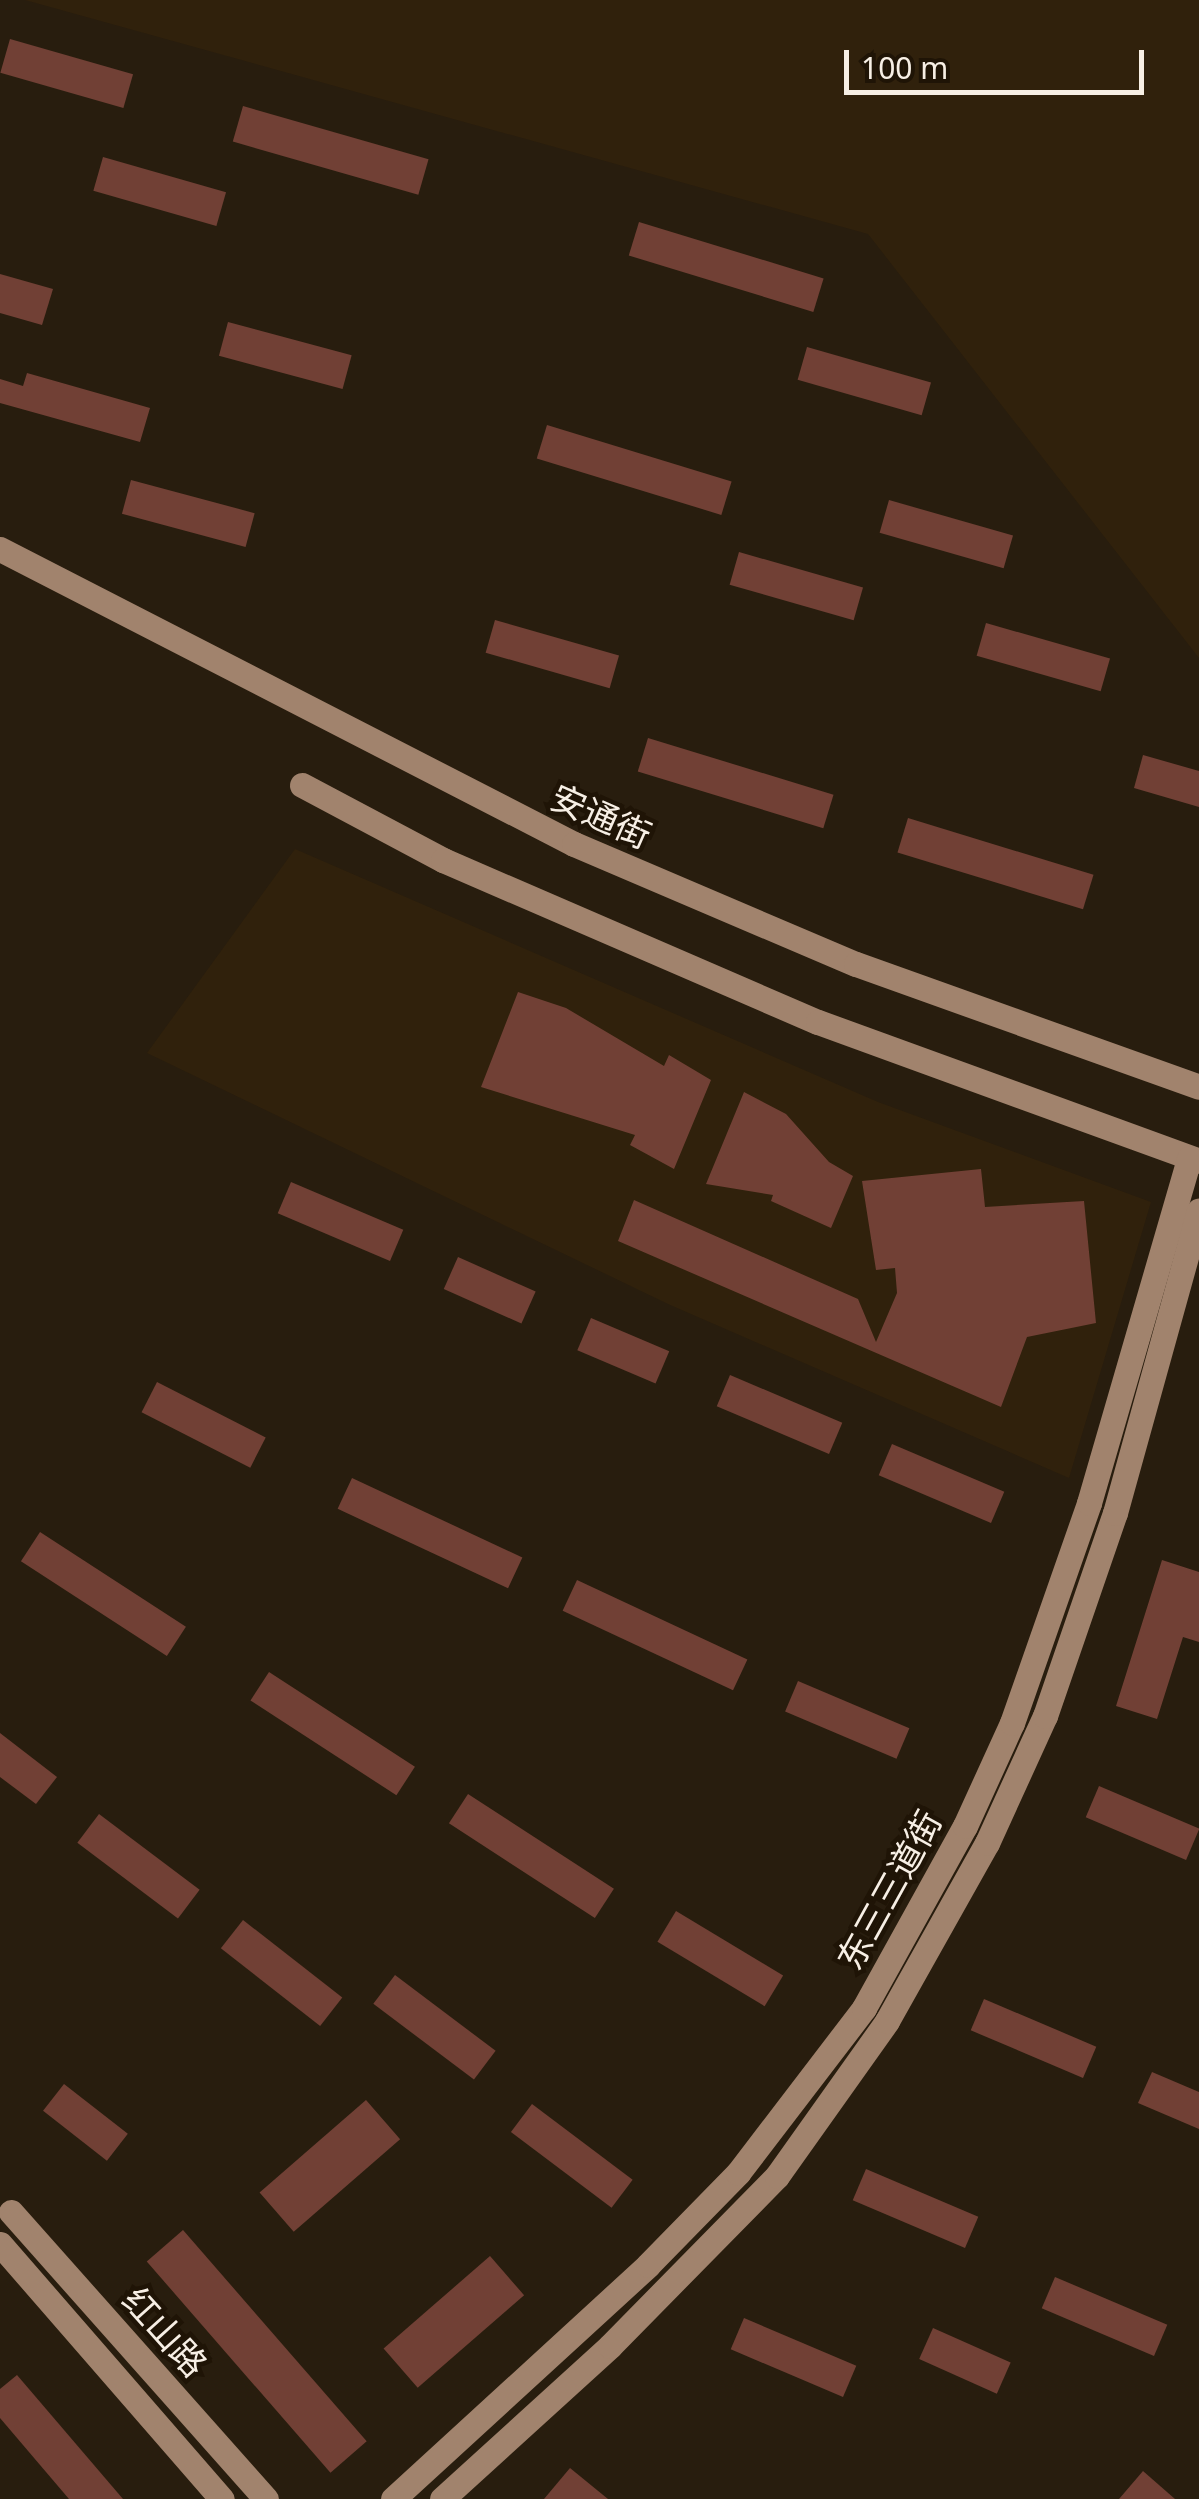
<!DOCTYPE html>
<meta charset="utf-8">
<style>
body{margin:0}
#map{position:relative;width:1199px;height:2499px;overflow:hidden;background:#281d0e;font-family:"Noto Sans","Noto Sans SC",sans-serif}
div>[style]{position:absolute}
.built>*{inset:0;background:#30210c}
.building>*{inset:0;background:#714035;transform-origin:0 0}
.secondary>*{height:25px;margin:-12.5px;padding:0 12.5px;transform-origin:12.5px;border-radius:12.5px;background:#a1836d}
span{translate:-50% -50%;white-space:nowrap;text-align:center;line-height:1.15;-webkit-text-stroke:9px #1f1406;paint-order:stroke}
.street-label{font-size:35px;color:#f7efe5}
.scale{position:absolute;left:844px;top:50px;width:300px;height:45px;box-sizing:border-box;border:5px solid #f7efe5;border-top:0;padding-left:12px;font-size:30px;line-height:35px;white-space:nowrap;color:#f7efe5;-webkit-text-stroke:8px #1f1406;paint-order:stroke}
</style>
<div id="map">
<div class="built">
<div style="clip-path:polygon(25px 0,1199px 0,1199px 658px,868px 234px)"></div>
<div style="clip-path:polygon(295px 849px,878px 1102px,1151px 1202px,1069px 1478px,668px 1304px,147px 1053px)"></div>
</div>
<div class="building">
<div style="left:10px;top:39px;width:128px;height:35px;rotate:16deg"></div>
<div style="left:243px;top:106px;width:193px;height:37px;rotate:16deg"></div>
<div style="left:103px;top:157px;width:128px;height:35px;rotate:16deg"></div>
<div style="left:639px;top:222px;width:193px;height:35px;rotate:17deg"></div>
<div style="clip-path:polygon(0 274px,53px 289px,42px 325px,0 313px)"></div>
<div style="left:228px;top:322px;width:128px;height:35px;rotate:15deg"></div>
<div style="left:807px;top:347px;width:129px;height:34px;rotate:16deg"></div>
<div style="clip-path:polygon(27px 373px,150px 408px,140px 442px,0 403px,0 379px,23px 386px)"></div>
<div style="left:547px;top:425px;width:193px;height:35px;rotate:17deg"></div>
<div style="left:131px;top:480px;width:128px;height:35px;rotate:15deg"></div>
<div style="left:889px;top:500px;width:129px;height:34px;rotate:16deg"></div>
<div style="left:739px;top:552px;width:129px;height:34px;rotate:16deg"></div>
<div style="left:495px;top:620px;width:129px;height:34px;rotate:16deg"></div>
<div style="left:986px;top:623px;width:129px;height:34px;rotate:16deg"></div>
<div style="left:648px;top:738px;width:194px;height:35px;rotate:17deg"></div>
<div style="clip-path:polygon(1143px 755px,1199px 771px,1199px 807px,1134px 788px)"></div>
<div style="left:908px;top:818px;width:194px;height:36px;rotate:17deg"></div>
<div style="clip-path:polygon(518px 992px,566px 1008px,664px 1066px,669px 1055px,711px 1080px,674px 1169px,630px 1145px,635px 1135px,481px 1087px)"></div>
<div style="clip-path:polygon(744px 1092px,786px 1114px,829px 1162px,853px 1176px,831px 1228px,771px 1201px,773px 1195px,706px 1184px)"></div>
<div style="clip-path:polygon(981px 1169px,985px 1207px,1084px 1201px,1096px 1323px,1027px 1337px,1001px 1407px,618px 1241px,634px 1200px,858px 1299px,876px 1342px,897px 1293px,895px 1268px,876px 1270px,862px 1181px)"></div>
<div style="left:291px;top:1182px;width:122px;height:34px;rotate:23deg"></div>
<div style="left:458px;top:1257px;width:85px;height:35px;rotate:24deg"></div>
<div style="left:591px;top:1318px;width:85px;height:35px;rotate:23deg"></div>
<div style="left:730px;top:1375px;width:122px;height:34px;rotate:23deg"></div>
<div style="left:157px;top:1382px;width:122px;height:34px;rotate:27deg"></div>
<div style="left:892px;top:1444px;width:122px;height:34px;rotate:23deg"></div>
<div style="left:352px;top:1478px;width:188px;height:34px;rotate:25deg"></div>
<div style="left:40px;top:1532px;width:174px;height:35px;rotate:33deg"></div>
<div style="clip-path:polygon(1162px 1560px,1199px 1572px,1199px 1642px,1183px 1637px,1157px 1719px,1116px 1706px)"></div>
<div style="left:577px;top:1580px;width:188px;height:34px;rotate:25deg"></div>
<div style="left:269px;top:1672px;width:174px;height:34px;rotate:33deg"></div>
<div style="left:798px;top:1681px;width:121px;height:33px;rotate:23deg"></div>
<div style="clip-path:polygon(0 1733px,57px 1777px,36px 1804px,0 1777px)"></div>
<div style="left:1099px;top:1786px;width:109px;height:34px;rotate:23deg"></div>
<div style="left:468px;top:1794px;width:174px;height:35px;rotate:33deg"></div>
<div style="left:99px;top:1814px;width:126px;height:36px;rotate:37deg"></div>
<div style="left:676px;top:1911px;width:125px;height:36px;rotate:31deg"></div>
<div style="left:243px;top:1920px;width:126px;height:36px;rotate:38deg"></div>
<div style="left:395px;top:1975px;width:126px;height:36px;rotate:37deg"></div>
<div style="left:984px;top:1999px;width:122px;height:34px;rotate:23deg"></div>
<div style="clip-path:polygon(1152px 2072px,1199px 2092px,1199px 2129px,1138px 2103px)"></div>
<div style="left:64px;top:2084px;width:81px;height:34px;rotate:38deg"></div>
<div style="left:366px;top:2100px;width:52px;height:141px;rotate:49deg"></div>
<div style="left:532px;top:2104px;width:126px;height:35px;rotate:37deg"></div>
<div style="left:866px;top:2169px;width:122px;height:34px;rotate:23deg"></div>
<div style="left:183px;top:2230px;width:280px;height:48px;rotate:49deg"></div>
<div style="left:490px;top:2256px;width:52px;height:141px;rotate:49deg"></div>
<div style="left:1055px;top:2277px;width:122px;height:34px;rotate:23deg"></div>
<div style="left:744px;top:2318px;width:122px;height:34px;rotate:23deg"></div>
<div style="left:933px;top:2328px;width:85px;height:34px;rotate:24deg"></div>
<div style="clip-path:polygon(17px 2375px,123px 2499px,69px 2499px,0 2418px,0 2389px)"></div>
<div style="clip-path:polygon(570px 2468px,608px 2499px,544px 2499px)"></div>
<div style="clip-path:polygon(1143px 2471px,1175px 2499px,1119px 2499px)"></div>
</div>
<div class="secondary">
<div style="left:0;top:549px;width:645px;rotate:27.2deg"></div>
<div style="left:574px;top:844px;width:306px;rotate:23.1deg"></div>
<div style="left:856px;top:964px;width:364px;rotate:19.7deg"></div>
<div style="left:302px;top:785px;width:160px;rotate:28deg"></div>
<div style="left:443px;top:860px;width:408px;rotate:23.4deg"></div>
<div style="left:818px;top:1022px;width:406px;rotate:20deg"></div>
<div style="left:11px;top:2212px;width:384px;rotate:48.4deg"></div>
<div style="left:0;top:2244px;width:338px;rotate:49deg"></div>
<div style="left:393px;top:2499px;width:346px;rotate:-42.5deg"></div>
<div style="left:648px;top:2265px;width:129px;rotate:-45.6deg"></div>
<div style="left:738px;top:2173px;width:208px;rotate:-52.6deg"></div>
<div style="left:864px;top:2008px;width:208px;rotate:-61deg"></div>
<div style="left:965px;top:1826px;width:113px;rotate:-65.5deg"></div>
<div style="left:1012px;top:1723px;width:233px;rotate:-70.7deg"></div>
<div style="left:1089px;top:1503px;width:359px;rotate:-73.8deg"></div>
<div style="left:442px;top:2499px;width:227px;rotate:-42.3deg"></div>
<div style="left:610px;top:2346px;width:238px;rotate:-45.5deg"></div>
<div style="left:777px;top:2176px;width:190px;rotate:-54.6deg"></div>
<div style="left:887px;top:2021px;width:204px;rotate:-60.7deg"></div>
<div style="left:987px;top:1843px;width:140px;rotate:-65.5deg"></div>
<div style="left:1045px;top:1716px;width:215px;rotate:-71deg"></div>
<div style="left:1115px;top:1513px;width:314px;rotate:-74.5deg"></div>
</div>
<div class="street-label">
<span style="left:601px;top:816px;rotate:24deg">安通街</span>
<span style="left:889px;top:1890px;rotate:-61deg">东三三道街</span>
<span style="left:165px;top:2332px;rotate:48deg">红山路</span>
</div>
<div class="scale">100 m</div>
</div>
